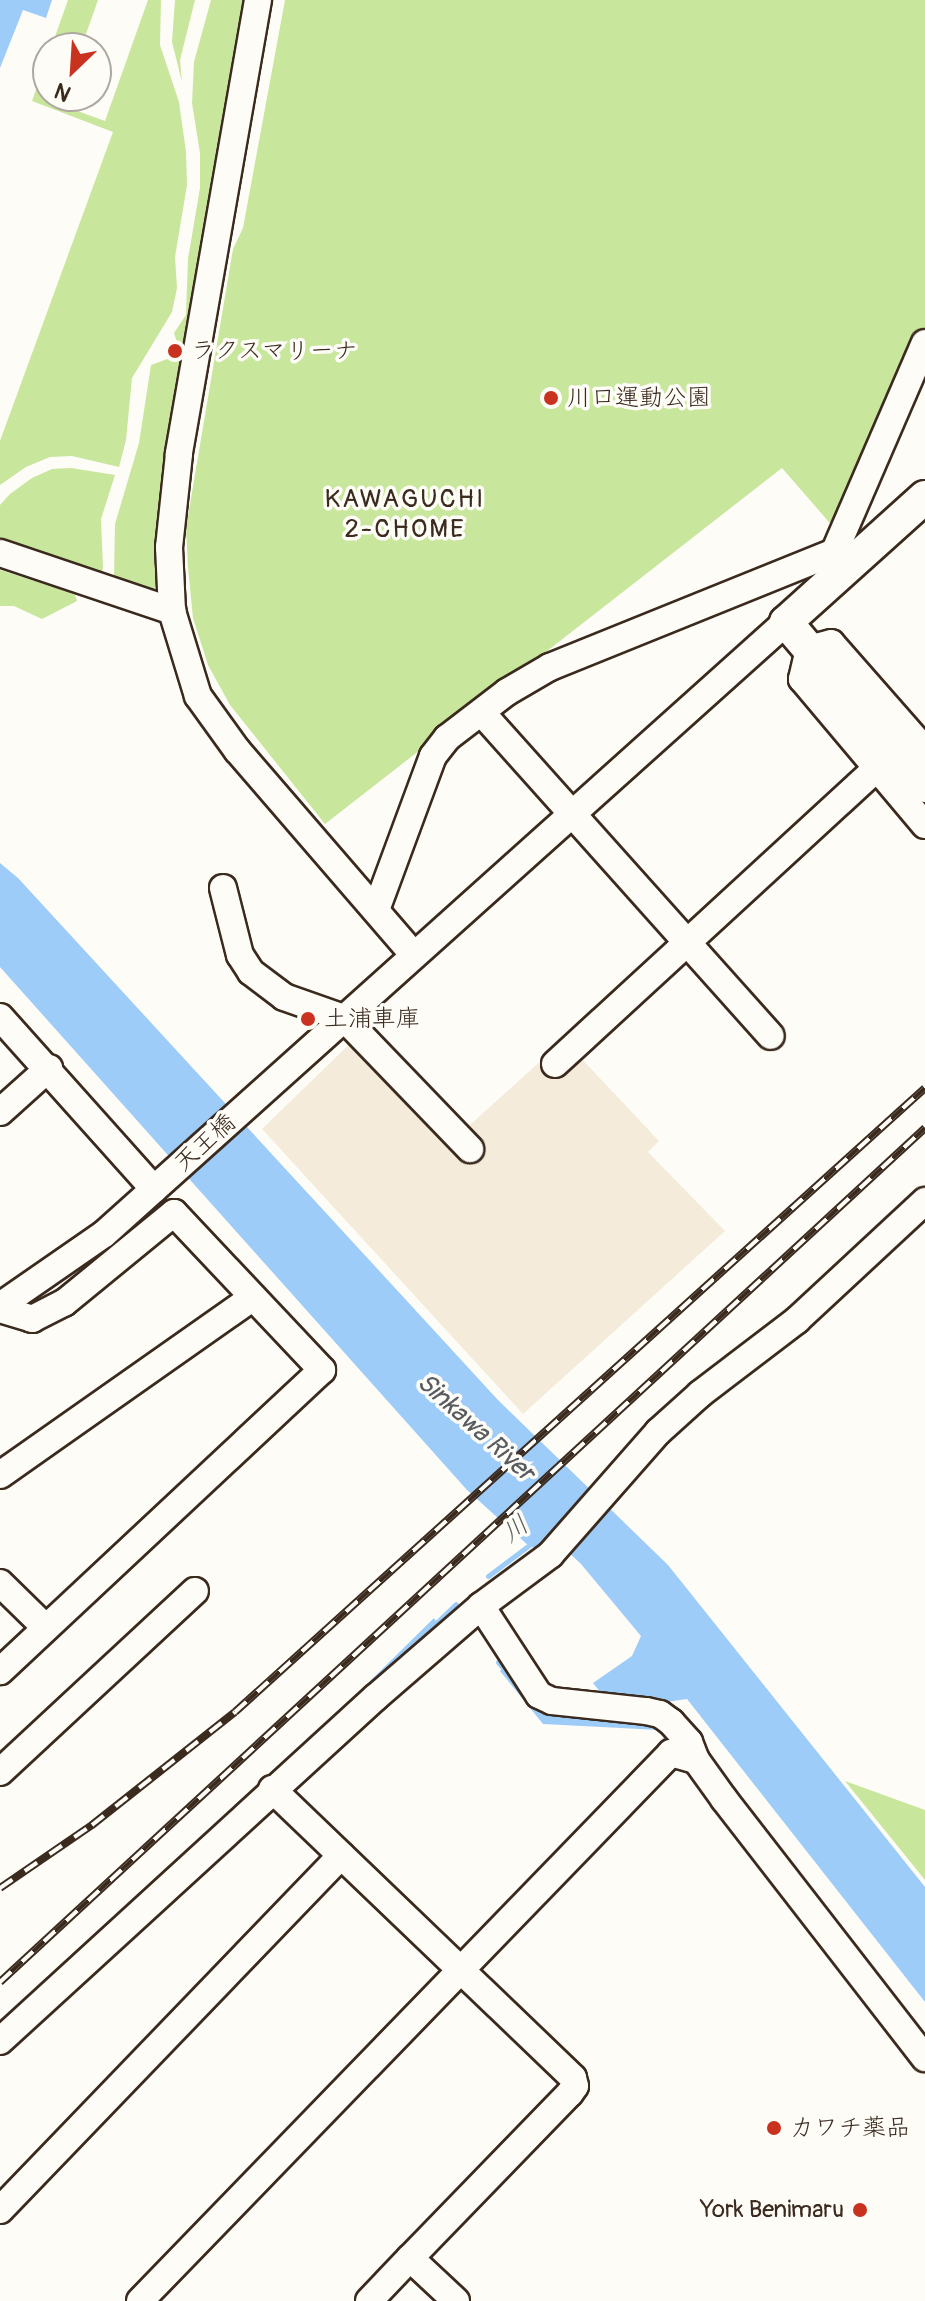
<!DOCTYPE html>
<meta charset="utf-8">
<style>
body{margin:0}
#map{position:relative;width:925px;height:2301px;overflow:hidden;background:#fdfcf7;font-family:Pangolin,"Klee One",sans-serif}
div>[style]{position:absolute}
.built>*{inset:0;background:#f5ebda}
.green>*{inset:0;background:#c9e69d}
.water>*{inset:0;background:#9dccf8}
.stream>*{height:5px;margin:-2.5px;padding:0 2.5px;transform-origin:2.5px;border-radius:2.5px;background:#9dccf8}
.roads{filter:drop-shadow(2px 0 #3b2a1e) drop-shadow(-2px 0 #3b2a1e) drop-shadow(0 2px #3b2a1e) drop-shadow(0 -2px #3b2a1e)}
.minor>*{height:26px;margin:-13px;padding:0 13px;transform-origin:13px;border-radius:13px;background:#fdfcf7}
.major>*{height:32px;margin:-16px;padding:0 16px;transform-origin:16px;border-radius:16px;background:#fdfcf7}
.rail>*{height:8px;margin-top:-4px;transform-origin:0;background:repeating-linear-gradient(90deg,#fdfcf7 0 15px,#3b2a1e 0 30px);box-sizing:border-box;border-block:2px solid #3b2a1e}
.dots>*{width:22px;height:22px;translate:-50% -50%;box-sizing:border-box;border:4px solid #fdfcf7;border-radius:50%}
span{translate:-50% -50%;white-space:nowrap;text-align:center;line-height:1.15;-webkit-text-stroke:7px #fdfcf7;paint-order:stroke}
.poi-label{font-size:24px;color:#3b2a1e}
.left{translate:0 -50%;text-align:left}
.right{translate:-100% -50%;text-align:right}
.street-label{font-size:24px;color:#3b2a1e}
.neighbourhood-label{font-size:26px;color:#3b2a1e;letter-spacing:2px}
.water-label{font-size:26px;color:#585b5f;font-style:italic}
.north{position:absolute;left:32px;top:32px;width:80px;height:80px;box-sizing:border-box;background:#fdfcf7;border:2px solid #afa8a0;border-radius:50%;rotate:205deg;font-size:22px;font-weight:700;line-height:32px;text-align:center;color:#3b2a1e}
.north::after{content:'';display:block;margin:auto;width:28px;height:36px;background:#c8321e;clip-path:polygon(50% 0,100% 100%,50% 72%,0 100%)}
</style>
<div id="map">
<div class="built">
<div style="clip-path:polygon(363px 1031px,461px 1133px,564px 1040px,659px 1141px,648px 1152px,725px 1231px,523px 1414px,262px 1129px)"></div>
</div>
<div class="green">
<div style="clip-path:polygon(68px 0,98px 0,81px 48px,51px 48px)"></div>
<div style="clip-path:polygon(148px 0,161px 0,160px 45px,179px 102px,186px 152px,187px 185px,175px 257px,177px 288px,172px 312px,132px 378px,126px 440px,119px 467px,72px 456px,50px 457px,26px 467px,0 485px,0 441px,113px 132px,32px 101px,48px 56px,48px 96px,64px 96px,61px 105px,105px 121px)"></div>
<div style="clip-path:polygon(175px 0,195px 0,180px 60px,182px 82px,172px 42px)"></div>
<div style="clip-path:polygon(211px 0,251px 0,167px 607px,114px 578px,115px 524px,139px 443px,151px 365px,181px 354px,174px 333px,186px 315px,188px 259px,200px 188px,200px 153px,192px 103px,194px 62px)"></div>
<div style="clip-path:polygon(285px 0,925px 0,925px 328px,835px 529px,782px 468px,325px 824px,230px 705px,208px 665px,193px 618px,188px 568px,186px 528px,233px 249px,243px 228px)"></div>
<div style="clip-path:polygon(71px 468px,115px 475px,101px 519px,103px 568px,99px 583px,0 549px,0 505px,10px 494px,32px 478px,52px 469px)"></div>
<div style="clip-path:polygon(0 570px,66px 591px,75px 595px,77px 601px,42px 619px,14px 606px,0 606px)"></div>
<div style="clip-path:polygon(845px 1781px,925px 1810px,925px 1880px)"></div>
</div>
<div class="water">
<div style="clip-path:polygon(0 0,52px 0,46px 18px,23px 10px,0 68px)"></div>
<div style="clip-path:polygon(0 863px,18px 878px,498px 1400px,668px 1565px,925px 1887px,925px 2002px,687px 1699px,652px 1704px,623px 1702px,601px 1693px,593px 1683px,632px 1656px,641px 1636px,581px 1564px,563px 1547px,530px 1547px,467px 1490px,0 967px)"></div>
<div style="clip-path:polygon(434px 1618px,439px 1626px,0 2035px,0 2021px,366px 1685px)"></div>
<div style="clip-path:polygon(506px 1665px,545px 1715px,651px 1721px,676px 1736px,463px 1965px,463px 1956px,666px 1735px,659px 1730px,543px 1724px,500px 1671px)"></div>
</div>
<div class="stream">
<div style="left:488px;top:1576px;width:55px;rotate:-36.9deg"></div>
<div style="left:432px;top:1627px;width:33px;rotate:-44deg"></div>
<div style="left:498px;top:1662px;width:11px;rotate:49deg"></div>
</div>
<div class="roads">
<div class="minor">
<div style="left:258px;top:0;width:461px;rotate:99.9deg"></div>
<div style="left:179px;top:454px;width:94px;rotate:96.1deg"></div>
<div style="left:169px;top:547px;width:64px;rotate:87.3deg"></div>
<div style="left:172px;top:611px;width:89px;rotate:73deg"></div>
<div style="left:198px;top:696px;width:67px;rotate:54.2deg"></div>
<div style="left:237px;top:750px;width:269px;rotate:49.2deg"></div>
<div style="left:837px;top:546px;width:221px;rotate:-66.6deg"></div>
<div style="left:0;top:553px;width:182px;rotate:18.6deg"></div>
<div style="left:482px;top:713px;width:433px;rotate:48.2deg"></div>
<div style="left:925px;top:750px;width:142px;rotate:-131.3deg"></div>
<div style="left:831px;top:643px;width:23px;rotate:165deg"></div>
<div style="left:809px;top:649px;width:31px;rotate:103deg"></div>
<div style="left:802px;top:679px;width:191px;rotate:49.9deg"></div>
<div style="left:223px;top:888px;width:69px;rotate:75.8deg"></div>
<div style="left:240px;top:955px;width:20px;rotate:57deg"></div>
<div style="left:251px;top:972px;width:41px;rotate:37.1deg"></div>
<div style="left:284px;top:997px;width:64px;rotate:19.3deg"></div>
<div style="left:344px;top:1018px;width:182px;rotate:46.1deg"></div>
<div style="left:376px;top:910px;width:164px;rotate:-69.7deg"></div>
<div style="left:433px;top:756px;width:23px;rotate:-52deg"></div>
<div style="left:447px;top:738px;width:76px;rotate:-37.5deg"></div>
<div style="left:507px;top:692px;width:50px;rotate:-30.2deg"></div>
<div style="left:550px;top:667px;width:301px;rotate:-22deg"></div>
<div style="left:0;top:1017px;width:231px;rotate:48.2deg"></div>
<div style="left:555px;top:1064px;width:437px;rotate:-42.6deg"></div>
<div style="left:0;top:1112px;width:66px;rotate:-41.9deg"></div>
<div style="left:0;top:1306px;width:126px;rotate:-34.7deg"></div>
<div style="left:104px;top:1234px;width:916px;rotate:-41.9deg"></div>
<div style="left:0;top:1309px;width:34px;rotate:17deg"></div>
<div style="left:32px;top:1319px;width:36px;rotate:-27deg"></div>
<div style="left:64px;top:1303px;width:142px;rotate:-39.3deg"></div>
<div style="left:174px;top:1213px;width:216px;rotate:46.7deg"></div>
<div style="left:322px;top:1370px;width:441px;rotate:136.9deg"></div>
<div style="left:0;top:1475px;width:309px;rotate:-35.1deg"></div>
<div style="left:0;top:1583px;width:64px;rotate:44.4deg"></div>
<div style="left:481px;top:1606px;width:106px;rotate:56.9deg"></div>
<div style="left:539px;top:1695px;width:14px;rotate:25deg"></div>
<div style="left:552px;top:1701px;width:95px;rotate:6.1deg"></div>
<div style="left:646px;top:1711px;width:14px;rotate:12deg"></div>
<div style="left:660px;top:1714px;width:14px;rotate:36deg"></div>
<div style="left:671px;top:1722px;width:27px;rotate:48deg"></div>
<div style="left:689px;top:1742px;width:19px;rotate:69deg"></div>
<div style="left:696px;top:1760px;width:48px;rotate:54.3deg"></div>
<div style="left:724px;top:1799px;width:328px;rotate:52.2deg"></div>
<div style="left:0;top:1772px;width:266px;rotate:-42.9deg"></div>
<div style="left:272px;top:1789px;width:417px;rotate:43.8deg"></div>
<div style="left:573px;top:2078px;width:8px;rotate:76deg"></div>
<div style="left:575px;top:2086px;width:9px;rotate:126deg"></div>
<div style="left:570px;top:2093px;width:230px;rotate:134.1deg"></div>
<div style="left:410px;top:2258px;width:63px;rotate:43.1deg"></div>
<div style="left:0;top:2041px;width:510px;rotate:-42.46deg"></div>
<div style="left:376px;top:1697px;width:139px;rotate:-40.9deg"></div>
<div style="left:481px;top:1606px;width:86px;rotate:-36.5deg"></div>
<div style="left:550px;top:1555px;width:164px;rotate:-48.7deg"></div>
<div style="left:658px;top:1432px;width:57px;rotate:-42.1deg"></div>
<div style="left:700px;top:1394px;width:122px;rotate:-37.3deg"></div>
<div style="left:797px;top:1320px;width:175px;rotate:-42.9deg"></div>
<div style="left:0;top:2210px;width:492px;rotate:-46.1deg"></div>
<div style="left:140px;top:2301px;width:763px;rotate:-45.9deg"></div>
<div style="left:671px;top:1753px;width:26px;rotate:16deg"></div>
<div style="left:369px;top:2301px;width:59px;rotate:-46.4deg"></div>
</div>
<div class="major">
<div style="left:925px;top:497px;width:187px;rotate:138deg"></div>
<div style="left:786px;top:622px;width:215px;rotate:49.7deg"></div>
</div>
</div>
<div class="rail">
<div style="left:0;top:1888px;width:112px;rotate:-34.4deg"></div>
<div style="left:92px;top:1825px;width:182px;rotate:-38.3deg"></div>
<div style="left:235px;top:1712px;width:930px;rotate:-42.12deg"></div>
<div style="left:0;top:1982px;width:1259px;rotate:-42.71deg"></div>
</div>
<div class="dots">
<div style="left:175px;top:351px;background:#c8321e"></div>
<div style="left:551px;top:398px;background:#c8321e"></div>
<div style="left:308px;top:1019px;background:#c8321e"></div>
<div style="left:774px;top:2128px;background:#c8321e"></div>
<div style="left:860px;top:2210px;background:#c8321e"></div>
</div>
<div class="poi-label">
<span class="left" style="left:191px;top:351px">ラクスマリーナ</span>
<span class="left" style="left:567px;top:398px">川口運動公園</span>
<span class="left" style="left:324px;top:1019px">土浦車庫</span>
<span class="left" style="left:790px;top:2128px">カワチ薬品</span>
<span class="right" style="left:844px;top:2210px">York Benimaru</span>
</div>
<div class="street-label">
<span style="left:205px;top:1143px;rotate:-42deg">天王橋</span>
</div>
<div class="neighbourhood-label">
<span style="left:405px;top:515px">KAWAGUCHI<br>2-CHOME</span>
</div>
<div class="water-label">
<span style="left:475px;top:1428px;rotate:42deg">Sinkawa River</span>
<span style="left:516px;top:1530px;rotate:-37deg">川</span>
</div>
<div class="north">N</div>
</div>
